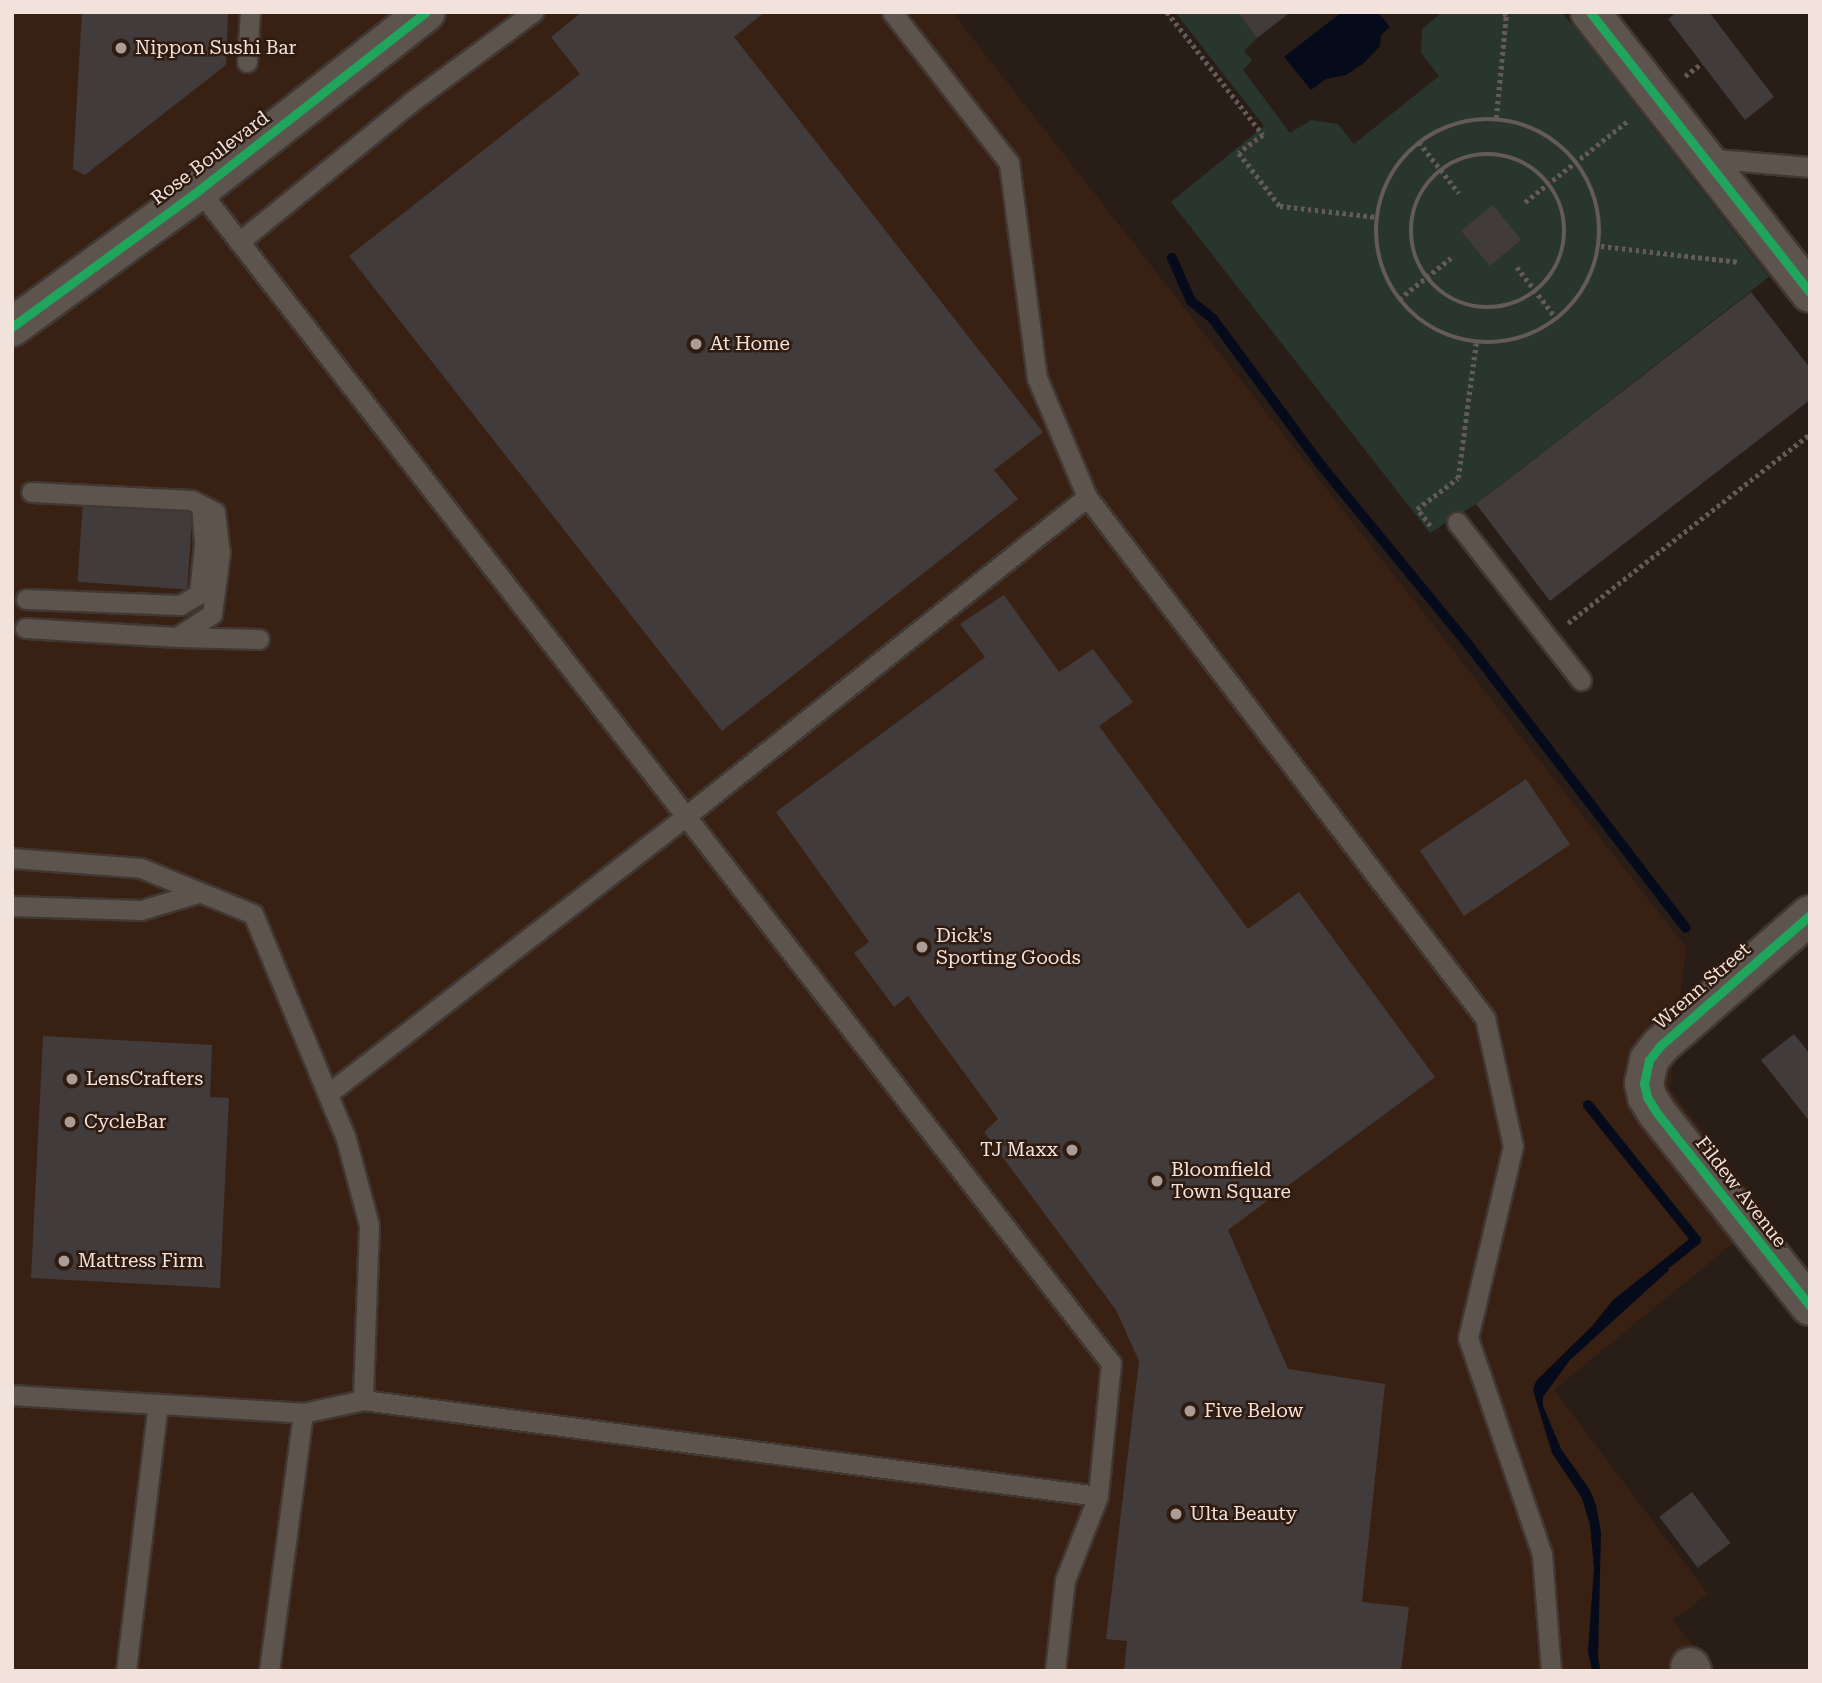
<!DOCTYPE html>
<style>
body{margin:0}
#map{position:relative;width:1822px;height:1683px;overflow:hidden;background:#281d17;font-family:"Roboto Serif",serif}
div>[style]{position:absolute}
.built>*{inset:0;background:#382013}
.green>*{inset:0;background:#29362d}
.water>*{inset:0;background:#060b1b}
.stream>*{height:10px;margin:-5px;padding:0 5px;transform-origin:5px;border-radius:5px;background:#060b1b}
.building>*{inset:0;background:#423b3c;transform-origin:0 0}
.path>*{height:4.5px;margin-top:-2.25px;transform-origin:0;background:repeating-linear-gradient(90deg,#645b57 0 3.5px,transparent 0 7px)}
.path>.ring{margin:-2.25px;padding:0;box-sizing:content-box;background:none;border:4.5px solid #645b57;border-radius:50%}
.roads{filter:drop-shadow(2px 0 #413733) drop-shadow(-2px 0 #413733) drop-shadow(0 2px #413733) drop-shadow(0 -2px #413733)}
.service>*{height:19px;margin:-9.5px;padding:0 9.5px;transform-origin:9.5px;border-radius:9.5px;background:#5d544e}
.minor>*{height:38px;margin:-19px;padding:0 19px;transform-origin:19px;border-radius:19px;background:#5d544e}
.cycleway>*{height:9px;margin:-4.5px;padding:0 4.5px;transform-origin:4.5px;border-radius:4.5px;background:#20a55d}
.dots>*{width:19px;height:19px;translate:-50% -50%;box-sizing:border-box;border:4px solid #2f1b10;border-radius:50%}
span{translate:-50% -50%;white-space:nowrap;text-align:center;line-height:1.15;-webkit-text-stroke:5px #2f1b10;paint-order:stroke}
.poi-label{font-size:19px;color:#f1e2db}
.left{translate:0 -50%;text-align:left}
.right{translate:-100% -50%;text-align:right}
.street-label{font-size:19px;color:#f1e2db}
.frame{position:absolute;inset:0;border:14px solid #f1e2db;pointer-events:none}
</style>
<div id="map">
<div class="built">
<div style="clip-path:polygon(12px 12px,952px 12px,1686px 947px,1670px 1089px,1768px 1215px,1554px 1390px,1708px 1594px,1673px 1620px,1713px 1671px,12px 1671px)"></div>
</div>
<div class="green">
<div style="clip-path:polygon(1175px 12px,1237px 12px,1257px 38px,1244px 51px,1252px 60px,1243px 70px,1290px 133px,1311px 120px,1338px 124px,1354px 144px,1439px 76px,1421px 53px,1422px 29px,1442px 12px,1562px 12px,1769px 277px,1476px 504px,1430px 533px,1171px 202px,1264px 126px)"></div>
</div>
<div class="water">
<div style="clip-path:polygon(1342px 12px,1378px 12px,1390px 27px,1381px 35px,1380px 46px,1364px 63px,1346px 75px,1326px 79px,1311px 90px,1284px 57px)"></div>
<div style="clip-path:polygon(1666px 1258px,1669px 1270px,1570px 1360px,1543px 1397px,1543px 1406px,1561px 1449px,1590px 1490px,1596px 1505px,1601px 1532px,1598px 1659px,1601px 1671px,1592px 1671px,1588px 1651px,1594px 1568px,1590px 1525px,1582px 1498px,1552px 1453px,1533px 1390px,1536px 1381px,1592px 1326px,1613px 1300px)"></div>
</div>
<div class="stream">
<div style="left:1172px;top:258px;width:47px;rotate:66.2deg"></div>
<div style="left:1191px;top:301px;width:28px;rotate:39deg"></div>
<div style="left:1213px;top:319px;width:180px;rotate:53.6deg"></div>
<div style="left:1320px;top:464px;width:232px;rotate:50.6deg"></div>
<div style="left:1467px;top:643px;width:359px;rotate:52.5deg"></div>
<div style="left:1588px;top:1105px;width:173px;rotate:51.3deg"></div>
<div style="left:1696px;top:1240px;width:36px;rotate:141deg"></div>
</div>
<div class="building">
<div style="clip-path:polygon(82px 12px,228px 12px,226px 65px,85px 175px,73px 169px)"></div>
<div style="clip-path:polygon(582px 12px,765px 12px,734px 37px,1043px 432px,994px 470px,1018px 499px,722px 731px,349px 256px,580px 74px,551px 37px)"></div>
<div style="clip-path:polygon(1237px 12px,1287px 12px,1288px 14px,1257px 38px)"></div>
<div style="clip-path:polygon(1677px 12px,1709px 12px,1774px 97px,1745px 120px,1668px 19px)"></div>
<div style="left:1493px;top:205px;width:45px;height:41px;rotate:51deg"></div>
<div style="clip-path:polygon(1751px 292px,1810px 368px,1810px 400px,1550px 601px,1476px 504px)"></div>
<div style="left:83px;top:502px;width:110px;height:80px;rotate:4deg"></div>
<div style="clip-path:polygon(1004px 595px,1059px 672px,1093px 649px,1133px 702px,1099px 726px,1248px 929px,1299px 892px,1435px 1077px,1228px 1230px,1288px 1369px,1385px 1384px,1362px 1602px,1409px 1607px,1401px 1671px,1124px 1671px,1127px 1641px,1106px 1639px,1139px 1361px,1116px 1310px,984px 1132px,998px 1119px,908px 996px,894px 1007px,854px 953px,869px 942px,776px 812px,985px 657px,960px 624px)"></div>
<div style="left:1526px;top:779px;width:79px;height:128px;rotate:56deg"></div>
<div style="clip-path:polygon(1794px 1034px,1810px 1054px,1810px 1122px,1761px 1060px)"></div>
<div style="clip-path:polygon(43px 1036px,212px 1045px,210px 1097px,229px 1098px,220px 1288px,31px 1278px)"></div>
<div style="left:1692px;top:1492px;width:64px;height:41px;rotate:53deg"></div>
</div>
<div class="path">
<div style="left:1167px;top:12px;width:156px;rotate:52deg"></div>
<div style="left:1263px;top:135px;width:30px;rotate:143deg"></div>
<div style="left:1239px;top:153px;width:67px;rotate:52.3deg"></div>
<div style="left:1280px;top:206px;width:98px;rotate:6.5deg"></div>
<div style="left:1685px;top:76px;width:21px;rotate:-37deg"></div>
<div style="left:1496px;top:118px;width:102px;rotate:-84.4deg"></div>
<div style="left:1506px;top:16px;width:5px;rotate:-127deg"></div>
<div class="ring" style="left:1376px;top:119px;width:219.5px;height:219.5px"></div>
<div style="left:1419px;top:142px;width:65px;rotate:51.9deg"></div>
<div class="ring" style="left:1411px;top:154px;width:149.5px;height:149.5px"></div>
<div style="left:1525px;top:202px;width:132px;rotate:-38.3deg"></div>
<div style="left:1601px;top:246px;width:139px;rotate:6.6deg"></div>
<div style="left:1517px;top:267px;width:66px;rotate:52.4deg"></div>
<div style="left:1399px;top:299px;width:66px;rotate:-38.3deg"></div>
<div style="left:1430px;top:526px;width:21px;rotate:-127deg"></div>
<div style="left:1417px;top:509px;width:51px;rotate:-37.1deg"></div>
<div style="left:1458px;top:478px;width:136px;rotate:-82.4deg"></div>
<div style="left:1568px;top:623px;width:307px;rotate:-38deg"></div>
</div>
<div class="roads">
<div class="service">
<div style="left:892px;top:12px;width:191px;rotate:52.2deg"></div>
<div style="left:1009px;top:163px;width:217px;rotate:82.6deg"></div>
<div style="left:1037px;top:378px;width:129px;rotate:67.2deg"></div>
<div style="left:1087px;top:497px;width:656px;rotate:52.62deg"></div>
<div style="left:1485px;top:1018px;width:131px;rotate:77.7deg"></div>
<div style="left:1513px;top:1146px;width:197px;rotate:103.2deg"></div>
<div style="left:1468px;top:1338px;width:228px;rotate:71.1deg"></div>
<div style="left:1542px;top:1554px;width:117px;rotate:85.6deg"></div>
<div style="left:247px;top:62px;width:50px;rotate:-86.6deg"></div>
<div style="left:1704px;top:158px;width:106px;rotate:4.9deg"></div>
<div style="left:199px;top:190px;width:1486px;rotate:52.14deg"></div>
<div style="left:1111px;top:1363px;width:134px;rotate:95.6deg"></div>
<div style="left:1098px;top:1496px;width:90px;rotate:111.4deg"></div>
<div style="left:1065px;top:1580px;width:92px;rotate:96.3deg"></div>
<div style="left:239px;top:242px;width:222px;rotate:-39.1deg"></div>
<div style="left:411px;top:102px;width:152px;rotate:-36.4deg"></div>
<div style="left:1457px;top:522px;width:201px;rotate:51.9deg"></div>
<div style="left:26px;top:599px;width:154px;rotate:2.2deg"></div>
<div style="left:180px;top:605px;width:22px;rotate:-30deg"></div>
<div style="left:199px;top:594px;width:50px;rotate:-84.3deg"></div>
<div style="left:204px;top:544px;width:39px;rotate:-94deg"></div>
<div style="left:25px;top:628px;width:152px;rotate:3.4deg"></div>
<div style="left:177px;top:637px;width:42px;rotate:-33.3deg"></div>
<div style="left:212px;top:614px;width:62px;rotate:-82.5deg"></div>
<div style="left:220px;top:553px;width:41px;rotate:-97deg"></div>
<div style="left:215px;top:512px;width:27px;rotate:-153deg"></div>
<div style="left:191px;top:500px;width:160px;rotate:-177.1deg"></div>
<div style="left:177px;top:637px;width:82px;rotate:1.4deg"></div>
<div style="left:12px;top:858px;width:129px;rotate:4.4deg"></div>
<div style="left:141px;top:868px;width:121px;rotate:22.3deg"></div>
<div style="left:253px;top:914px;width:243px;rotate:67.5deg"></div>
<div style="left:346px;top:1139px;width:89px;rotate:75deg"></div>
<div style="left:369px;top:1225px;width:175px;rotate:92deg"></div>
<div style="left:12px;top:906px;width:129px;rotate:1.8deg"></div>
<div style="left:141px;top:910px;width:59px;rotate:-16.6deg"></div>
<div style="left:329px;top:1093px;width:452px;rotate:-37.8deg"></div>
<div style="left:686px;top:816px;width:512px;rotate:-38.5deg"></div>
<div style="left:12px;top:1395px;width:292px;rotate:3.5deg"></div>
<div style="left:303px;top:1413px;width:61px;rotate:-12.2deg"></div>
<div style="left:363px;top:1400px;width:741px;rotate:7.44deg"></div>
<div style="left:126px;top:1671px;width:269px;rotate:-83.2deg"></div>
<div style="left:269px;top:1671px;width:260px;rotate:-82.5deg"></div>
</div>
<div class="minor">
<div style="left:1590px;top:12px;width:357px;rotate:51.9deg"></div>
<div style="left:12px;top:327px;width:232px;rotate:-36.2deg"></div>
<div style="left:199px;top:190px;width:288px;rotate:-38.1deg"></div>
<div style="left:1810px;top:915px;width:199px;rotate:138.9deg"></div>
<div style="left:1660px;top:1046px;width:18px;rotate:128deg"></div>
<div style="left:1649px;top:1060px;width:24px;rotate:102deg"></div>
<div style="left:1644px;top:1083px;width:14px;rotate:78deg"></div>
<div style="left:1647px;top:1097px;width:19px;rotate:58deg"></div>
<div style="left:1657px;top:1113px;width:246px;rotate:51.6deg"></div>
<div style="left:1690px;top:1667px;width:4px;rotate:63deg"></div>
</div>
</div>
<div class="cycleway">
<div style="left:1590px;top:12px;width:357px;rotate:51.9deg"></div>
<div style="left:12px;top:327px;width:232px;rotate:-36.2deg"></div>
<div style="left:199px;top:190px;width:288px;rotate:-38.1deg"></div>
<div style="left:1810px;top:915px;width:199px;rotate:138.9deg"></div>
<div style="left:1660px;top:1046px;width:18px;rotate:128deg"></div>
<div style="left:1649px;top:1060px;width:24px;rotate:102deg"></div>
<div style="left:1644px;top:1083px;width:14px;rotate:78deg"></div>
<div style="left:1647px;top:1097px;width:19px;rotate:58deg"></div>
<div style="left:1657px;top:1113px;width:246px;rotate:51.6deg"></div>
</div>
<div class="dots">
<div style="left:121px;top:48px;background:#ab9d96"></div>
<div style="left:696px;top:344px;background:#ab9d96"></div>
<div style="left:922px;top:947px;background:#ab9d96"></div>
<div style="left:72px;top:1079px;background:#ab9d96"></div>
<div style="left:70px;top:1122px;background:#ab9d96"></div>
<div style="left:1072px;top:1150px;background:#ab9d96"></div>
<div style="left:1157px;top:1181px;background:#ab9d96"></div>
<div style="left:64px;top:1261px;background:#ab9d96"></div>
<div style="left:1190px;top:1411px;background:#ab9d96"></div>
<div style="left:1176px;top:1514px;background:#ab9d96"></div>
</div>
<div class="poi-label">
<span class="left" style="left:135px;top:48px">Nippon Sushi Bar</span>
<span class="left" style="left:710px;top:344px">At Home</span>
<span class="left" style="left:936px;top:947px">Dick's<br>Sporting Goods</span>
<span class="left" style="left:86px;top:1079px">LensCrafters</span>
<span class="left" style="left:84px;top:1122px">CycleBar</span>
<span class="right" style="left:1058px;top:1150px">TJ Maxx</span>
<span class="left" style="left:1171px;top:1181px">Bloomfield<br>Town Square</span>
<span class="left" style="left:78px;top:1261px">Mattress Firm</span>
<span class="left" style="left:1204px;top:1411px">Five Below</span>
<span class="left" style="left:1190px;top:1514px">Ulta Beauty</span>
</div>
<div class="street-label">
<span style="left:210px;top:158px;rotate:-37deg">Rose Boulevard</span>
<span style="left:1702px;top:986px;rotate:-41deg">Wrenn Street</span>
<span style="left:1741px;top:1192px;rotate:52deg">Fildew Avenue</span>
</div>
<div class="frame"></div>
</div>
